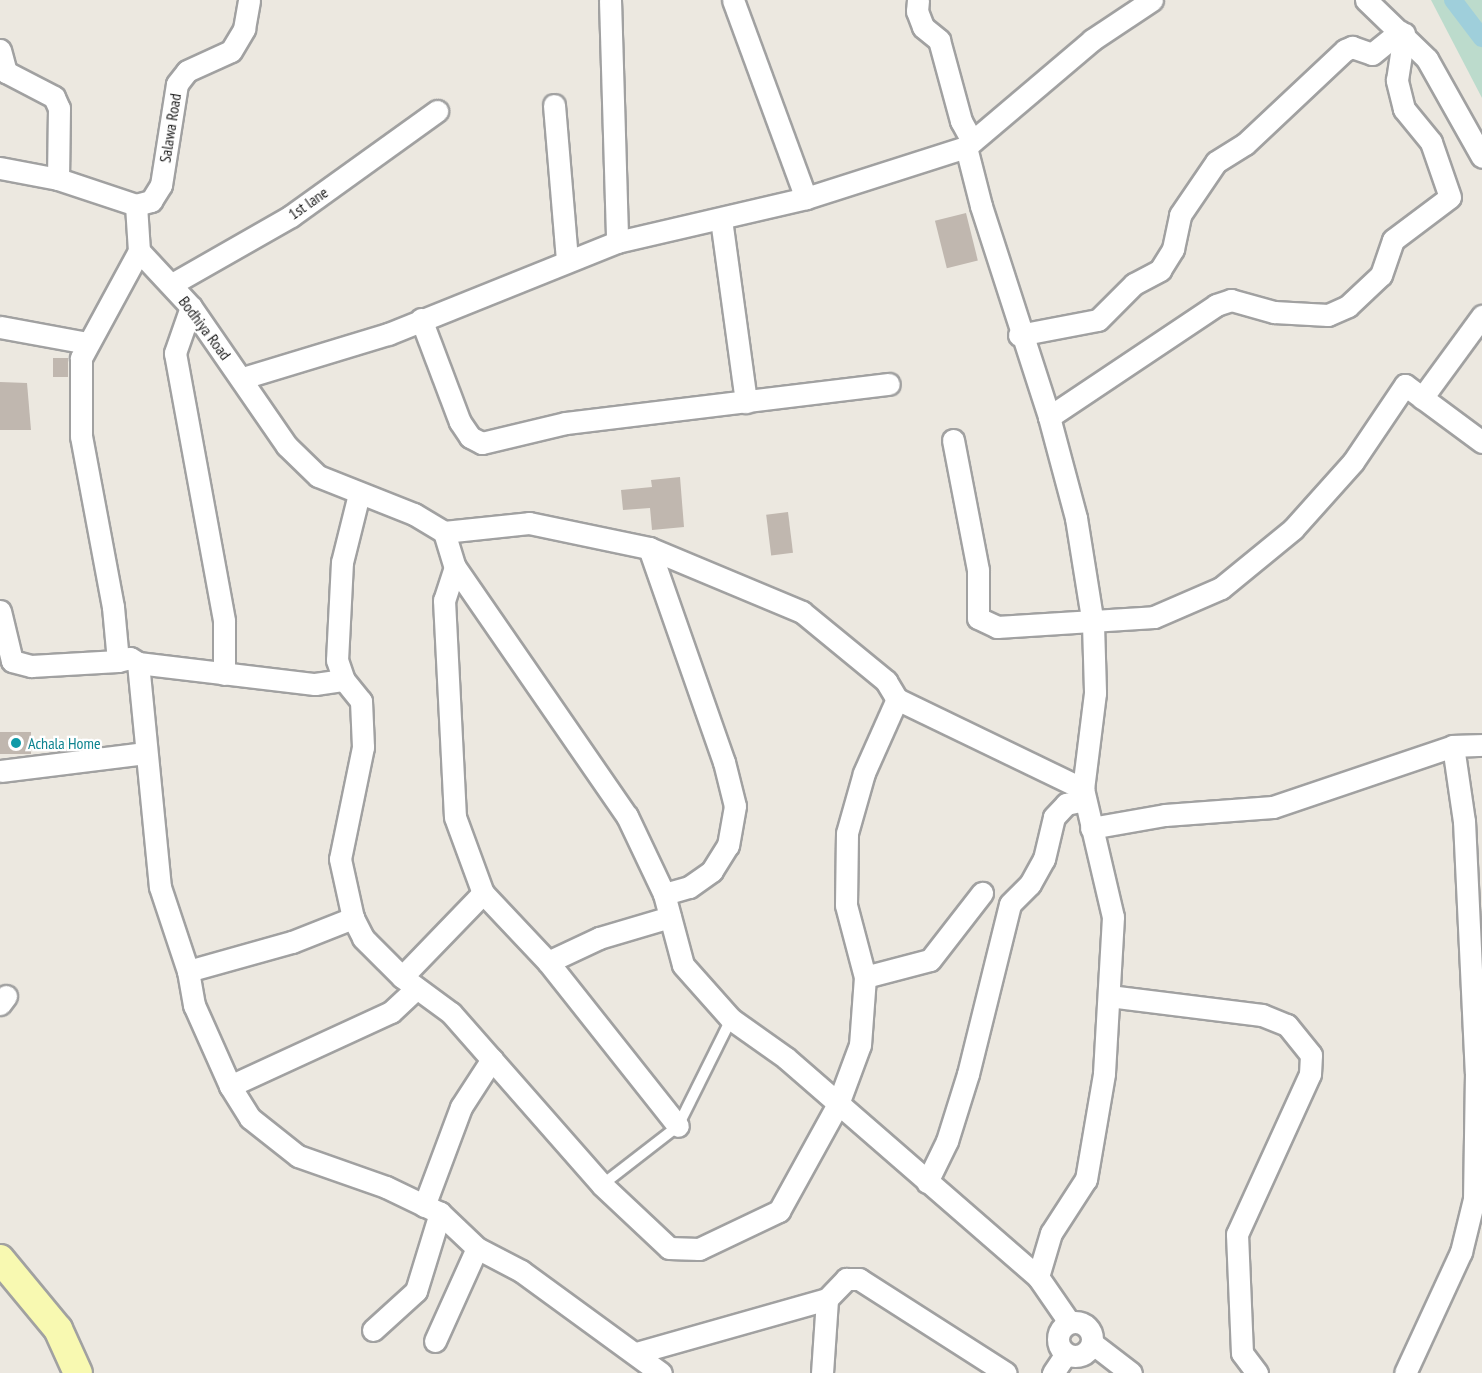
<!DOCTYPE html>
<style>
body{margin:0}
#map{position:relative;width:1482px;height:1373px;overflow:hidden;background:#ece8e0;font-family:"PT Sans Narrow",sans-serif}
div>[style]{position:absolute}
.wetland>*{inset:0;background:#bcdbcc}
.canal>*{height:18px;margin:-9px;padding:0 9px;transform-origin:9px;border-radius:9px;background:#9fcfdb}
.building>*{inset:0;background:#c0b7af;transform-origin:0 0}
.roads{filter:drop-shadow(2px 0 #a1a1a1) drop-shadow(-2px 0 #a1a1a1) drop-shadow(0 2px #a1a1a1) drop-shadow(0 -2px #a1a1a1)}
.lane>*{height:10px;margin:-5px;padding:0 5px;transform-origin:5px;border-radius:5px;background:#fff}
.street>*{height:21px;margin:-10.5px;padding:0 10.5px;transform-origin:10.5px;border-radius:10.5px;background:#fff}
.street>.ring{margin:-10.5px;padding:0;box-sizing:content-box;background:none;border:21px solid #fff;border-radius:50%}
.secondary>*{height:28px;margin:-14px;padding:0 14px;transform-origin:14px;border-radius:14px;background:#f8f9b1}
.dots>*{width:16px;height:16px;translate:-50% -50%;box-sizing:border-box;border:3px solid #fff;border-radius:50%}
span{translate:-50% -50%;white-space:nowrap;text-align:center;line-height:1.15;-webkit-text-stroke:4.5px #fff;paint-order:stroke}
.street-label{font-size:16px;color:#1a1a1a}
.culture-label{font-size:16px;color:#0d838f}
.left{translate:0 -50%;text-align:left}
</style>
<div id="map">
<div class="wetland">
<div style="clip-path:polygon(1431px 0,1482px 0,1482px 98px)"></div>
</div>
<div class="canal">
<div style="left:1453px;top:0;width:48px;rotate:52.7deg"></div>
</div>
<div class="building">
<div style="left:966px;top:213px;width:49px;height:32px;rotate:76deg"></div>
<div style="left:53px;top:358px;width:15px;height:19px"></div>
<div style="clip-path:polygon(0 382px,27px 383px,31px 430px,0 430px)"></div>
<div style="clip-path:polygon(680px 477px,684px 527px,652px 530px,650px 508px,623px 510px,621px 490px,652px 487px,651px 480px)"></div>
<div style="left:788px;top:512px;width:41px;height:22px;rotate:83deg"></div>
<div style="left:0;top:732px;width:31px;height:22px"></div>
</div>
<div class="roads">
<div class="lane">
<div style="left:602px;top:1185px;width:96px;rotate:-37.8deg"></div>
<div style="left:678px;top:1126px;width:119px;rotate:-63.6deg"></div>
</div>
<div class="street">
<div style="left:610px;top:0;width:242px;rotate:88.3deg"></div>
<div style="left:733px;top:0;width:211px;rotate:69.8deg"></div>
<div style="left:918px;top:0;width:11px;rotate:95deg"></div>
<div style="left:917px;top:11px;width:17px;rotate:69deg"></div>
<div style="left:923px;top:27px;width:21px;rotate:39deg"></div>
<div style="left:939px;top:40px;width:84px;rotate:74.8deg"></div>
<div style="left:961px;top:121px;width:23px;rotate:61deg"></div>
<div style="left:1366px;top:0;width:85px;rotate:44deg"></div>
<div style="left:1427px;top:59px;width:112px;rotate:60.7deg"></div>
<div style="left:0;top:50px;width:23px;rotate:75deg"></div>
<div style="left:6px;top:72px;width:54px;rotate:27.5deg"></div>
<div style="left:54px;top:97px;width:12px;rotate:66deg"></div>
<div style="left:59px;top:108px;width:71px;rotate:90.8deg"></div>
<div style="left:554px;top:105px;width:155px;rotate:85.2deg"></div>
<div style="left:966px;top:147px;width:61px;rotate:75.7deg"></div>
<div style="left:981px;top:206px;width:222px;rotate:72.1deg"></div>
<div style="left:1049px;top:417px;width:105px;rotate:75deg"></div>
<div style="left:1076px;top:518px;width:107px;rotate:80.9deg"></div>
<div style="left:1093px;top:624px;width:69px;rotate:88.3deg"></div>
<div style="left:1095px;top:693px;width:97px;rotate:97.1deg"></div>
<div style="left:1083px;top:789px;width:131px;rotate:76.8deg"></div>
<div style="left:1113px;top:917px;width:157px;rotate:93.3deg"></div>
<div style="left:1104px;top:1074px;width:107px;rotate:99.7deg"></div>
<div style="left:1086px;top:1179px;width:64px;rotate:122.9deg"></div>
<div style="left:1051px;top:1233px;width:46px;rotate:106.5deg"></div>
<div style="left:1038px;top:1277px;width:55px;rotate:55.4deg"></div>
<div style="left:0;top:168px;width:59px;rotate:10.7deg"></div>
<div style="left:58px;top:179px;width:82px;rotate:18.4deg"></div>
<div style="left:136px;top:205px;width:46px;rotate:86.3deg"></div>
<div style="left:139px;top:251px;width:76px;rotate:47.1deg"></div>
<div style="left:191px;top:307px;width:169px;rotate:55.4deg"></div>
<div style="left:287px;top:446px;width:43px;rotate:44.1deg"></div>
<div style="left:318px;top:476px;width:103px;rotate:21.6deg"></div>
<div style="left:414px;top:514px;width:35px;rotate:31deg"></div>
<div style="left:444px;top:532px;width:37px;rotate:73deg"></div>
<div style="left:455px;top:567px;width:303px;rotate:55.4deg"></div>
<div style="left:627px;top:816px;width:86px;rotate:64.6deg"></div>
<div style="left:664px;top:894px;width:73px;rotate:75deg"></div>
<div style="left:683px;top:965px;width:72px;rotate:48.4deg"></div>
<div style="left:731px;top:1019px;width:67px;rotate:35.3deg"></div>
<div style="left:786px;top:1058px;width:334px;rotate:41deg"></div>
<div style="left:136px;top:205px;width:16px;rotate:-15deg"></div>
<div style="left:151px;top:201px;width:19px;rotate:-58deg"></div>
<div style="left:161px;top:185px;width:102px;rotate:-81deg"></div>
<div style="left:177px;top:84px;width:16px;rotate:-52deg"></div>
<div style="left:187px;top:71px;width:48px;rotate:-24.4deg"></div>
<div style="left:231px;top:51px;width:26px;rotate:-59deg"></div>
<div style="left:244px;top:29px;width:29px;rotate:-80deg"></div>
<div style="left:721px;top:219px;width:185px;rotate:82.2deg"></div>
<div style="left:139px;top:251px;width:122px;rotate:118.5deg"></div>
<div style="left:81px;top:358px;width:78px;rotate:90deg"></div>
<div style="left:81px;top:436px;width:174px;rotate:79.4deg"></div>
<div style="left:113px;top:607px;width:54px;rotate:84.7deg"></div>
<div style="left:118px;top:661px;width:12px;rotate:-14deg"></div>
<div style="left:130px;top:658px;width:9px;rotate:32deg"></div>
<div style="left:138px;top:663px;width:225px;rotate:84.4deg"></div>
<div style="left:160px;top:887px;width:89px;rotate:71.6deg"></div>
<div style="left:188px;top:971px;width:35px;rotate:80deg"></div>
<div style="left:194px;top:1005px;width:89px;rotate:66deg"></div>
<div style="left:230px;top:1086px;width:38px;rotate:58deg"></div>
<div style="left:250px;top:1118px;width:61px;rotate:38.4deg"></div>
<div style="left:298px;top:1156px;width:93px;rotate:19.4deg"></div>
<div style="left:386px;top:1187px;width:60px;rotate:25.7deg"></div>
<div style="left:440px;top:1213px;width:51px;rotate:43.4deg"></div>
<div style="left:477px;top:1248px;width:50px;rotate:27.6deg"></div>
<div style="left:521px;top:1271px;width:173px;rotate:36.1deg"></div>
<div style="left:172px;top:284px;width:137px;rotate:-29.7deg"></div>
<div style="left:291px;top:216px;width:180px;rotate:-35.7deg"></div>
<div style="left:191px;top:307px;width:49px;rotate:109.2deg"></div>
<div style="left:175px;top:353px;width:272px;rotate:79.6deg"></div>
<div style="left:224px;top:621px;width:53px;rotate:90deg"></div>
<div style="left:421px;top:319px;width:110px;rotate:69.3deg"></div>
<div style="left:460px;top:422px;width:18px;rotate:56deg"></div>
<div style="left:470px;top:437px;width:13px;rotate:27deg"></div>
<div style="left:482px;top:443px;width:86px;rotate:-13.4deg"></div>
<div style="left:566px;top:423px;width:325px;rotate:-6.9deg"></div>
<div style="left:0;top:327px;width:88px;rotate:10.4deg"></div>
<div style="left:1019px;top:335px;width:80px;rotate:-10.8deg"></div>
<div style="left:1098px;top:320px;width:51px;rotate:-45deg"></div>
<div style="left:1134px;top:284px;width:30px;rotate:-28deg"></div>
<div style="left:1160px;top:270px;width:25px;rotate:-58deg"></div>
<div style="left:1173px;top:249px;width:35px;rotate:-78deg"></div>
<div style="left:1180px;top:215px;width:64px;rotate:-55.8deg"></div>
<div style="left:1216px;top:162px;width:34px;rotate:-32deg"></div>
<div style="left:1245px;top:144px;width:137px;rotate:-43.2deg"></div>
<div style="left:1345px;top:50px;width:8px;rotate:-23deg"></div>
<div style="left:1352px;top:47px;width:21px;rotate:19deg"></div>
<div style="left:1372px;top:54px;width:36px;rotate:-39deg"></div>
<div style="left:243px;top:378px;width:152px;rotate:-16.9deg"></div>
<div style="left:388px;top:334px;width:247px;rotate:-21.9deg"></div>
<div style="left:617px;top:242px;width:194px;rotate:-13.1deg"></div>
<div style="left:806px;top:198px;width:168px;rotate:-17.7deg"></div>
<div style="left:966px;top:147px;width:165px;rotate:-40.3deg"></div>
<div style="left:1092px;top:40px;width:72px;rotate:-33.7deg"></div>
<div style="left:1422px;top:398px;width:102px;rotate:-53.8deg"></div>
<div style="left:1049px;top:417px;width:201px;rotate:-33.8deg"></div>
<div style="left:1216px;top:305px;width:16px;rotate:-18deg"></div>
<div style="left:1231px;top:300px;width:45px;rotate:15.6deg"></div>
<div style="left:1274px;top:312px;width:54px;rotate:3.2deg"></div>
<div style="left:1328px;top:315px;width:22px;rotate:-24deg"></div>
<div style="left:1348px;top:306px;width:45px;rotate:-43.2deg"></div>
<div style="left:1381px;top:275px;width:37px;rotate:-71deg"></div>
<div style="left:1393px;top:240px;width:71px;rotate:-37deg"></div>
<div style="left:1450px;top:197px;width:58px;rotate:-109.1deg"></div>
<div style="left:1431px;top:142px;width:43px;rotate:-129.3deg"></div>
<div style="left:1404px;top:109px;width:30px;rotate:-104deg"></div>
<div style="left:1397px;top:80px;width:47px;rotate:-81.3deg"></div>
<div style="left:953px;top:440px;width:132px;rotate:79.1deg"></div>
<div style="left:978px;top:570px;width:48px;rotate:90deg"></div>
<div style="left:978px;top:618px;width:21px;rotate:25deg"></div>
<div style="left:997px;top:627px;width:157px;rotate:-3.6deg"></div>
<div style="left:1154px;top:617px;width:73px;rotate:-23.4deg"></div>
<div style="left:1221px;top:588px;width:93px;rotate:-39.3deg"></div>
<div style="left:1293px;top:529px;width:90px;rotate:-48.2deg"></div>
<div style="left:1353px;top:462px;width:93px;rotate:-56deg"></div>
<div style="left:1405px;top:385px;width:96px;rotate:36.5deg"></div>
<div style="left:359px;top:494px;width:70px;rotate:104deg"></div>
<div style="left:342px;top:562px;width:98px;rotate:92.9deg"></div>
<div style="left:337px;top:660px;width:21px;rotate:71deg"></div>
<div style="left:344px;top:680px;width:27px;rotate:51deg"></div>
<div style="left:361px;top:701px;width:46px;rotate:87.5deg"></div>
<div style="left:363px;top:747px;width:114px;rotate:101.6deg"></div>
<div style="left:340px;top:859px;width:60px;rotate:77.6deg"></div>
<div style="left:353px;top:918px;width:22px;rotate:63deg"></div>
<div style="left:363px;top:938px;width:55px;rotate:45deg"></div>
<div style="left:402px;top:977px;width:61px;rotate:36.3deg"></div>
<div style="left:451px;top:1013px;width:229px;rotate:48.7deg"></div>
<div style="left:602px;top:1185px;width:92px;rotate:43.2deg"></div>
<div style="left:669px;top:1248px;width:30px;rotate:2deg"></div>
<div style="left:699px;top:1249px;width:89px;rotate:-25.4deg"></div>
<div style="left:779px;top:1211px;width:122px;rotate:-61.1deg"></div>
<div style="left:838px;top:1104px;width:63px;rotate:-69.6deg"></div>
<div style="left:860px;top:1045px;width:68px;rotate:-85.8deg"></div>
<div style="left:865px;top:977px;width:74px;rotate:-104.8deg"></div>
<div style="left:846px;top:905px;width:72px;rotate:-89.2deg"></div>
<div style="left:847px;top:833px;width:62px;rotate:-74.2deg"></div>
<div style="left:864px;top:773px;width:81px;rotate:-66deg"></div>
<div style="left:444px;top:532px;width:85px;rotate:-6deg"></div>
<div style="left:529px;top:523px;width:123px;rotate:11.8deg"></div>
<div style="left:649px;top:548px;width:166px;rotate:22.7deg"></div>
<div style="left:802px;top:612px;width:109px;rotate:39.4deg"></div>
<div style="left:886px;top:681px;width:21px;rotate:59deg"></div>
<div style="left:897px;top:699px;width:207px;rotate:25.8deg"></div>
<div style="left:649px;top:548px;width:227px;rotate:70.7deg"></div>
<div style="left:724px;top:762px;width:45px;rotate:76deg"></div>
<div style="left:735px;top:806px;width:40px;rotate:100deg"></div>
<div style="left:728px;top:845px;width:31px;rotate:122deg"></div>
<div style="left:712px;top:871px;width:28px;rotate:145deg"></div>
<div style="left:689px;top:887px;width:26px;rotate:164deg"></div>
<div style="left:455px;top:567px;width:35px;rotate:108deg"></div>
<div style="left:444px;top:600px;width:217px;rotate:87.1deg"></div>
<div style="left:455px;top:817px;width:81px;rotate:69.8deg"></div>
<div style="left:483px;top:893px;width:95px;rotate:46.7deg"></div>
<div style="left:548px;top:962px;width:209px;rotate:51.6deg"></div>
<div style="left:0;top:611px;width:51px;rotate:76.5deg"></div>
<div style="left:12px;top:661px;width:20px;rotate:15deg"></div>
<div style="left:31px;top:666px;width:87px;rotate:-3.3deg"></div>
<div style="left:138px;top:663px;width:178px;rotate:6.8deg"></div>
<div style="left:315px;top:684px;width:29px;rotate:-8deg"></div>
<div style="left:1453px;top:746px;width:29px;rotate:-2deg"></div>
<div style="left:1px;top:771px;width:145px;rotate:-7.1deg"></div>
<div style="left:1091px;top:828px;width:75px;rotate:-10deg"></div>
<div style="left:1165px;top:815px;width:108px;rotate:-4.2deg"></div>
<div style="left:1273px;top:807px;width:190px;rotate:-18.7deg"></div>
<div style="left:1453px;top:746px;width:76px;rotate:81.7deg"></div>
<div style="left:1464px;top:821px;width:252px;rotate:87.3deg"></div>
<div style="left:1476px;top:1073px;width:126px;rotate:90.9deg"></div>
<div style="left:1474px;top:1199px;width:55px;rotate:103.8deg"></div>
<div style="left:1461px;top:1252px;width:133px;rotate:114.8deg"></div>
<div style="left:548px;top:962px;width:56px;rotate:-25.2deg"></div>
<div style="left:599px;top:938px;width:74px;rotate:-16.5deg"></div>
<div style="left:188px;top:971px;width:108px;rotate:-15.6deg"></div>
<div style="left:292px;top:942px;width:66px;rotate:-21.5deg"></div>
<div style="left:402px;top:977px;width:117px;rotate:-46deg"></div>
<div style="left:865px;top:977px;width:67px;rotate:-14.7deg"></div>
<div style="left:930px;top:960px;width:85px;rotate:-52.2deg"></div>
<div style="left:1109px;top:996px;width:154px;rotate:7.1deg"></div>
<div style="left:1262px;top:1015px;width:27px;rotate:22deg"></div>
<div style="left:1287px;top:1025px;width:38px;rotate:51deg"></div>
<div style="left:1311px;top:1055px;width:19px;rotate:93deg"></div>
<div style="left:1310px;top:1074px;width:176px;rotate:114.5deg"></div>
<div style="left:1237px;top:1234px;width:119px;rotate:87.6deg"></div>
<div style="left:1242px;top:1353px;width:25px;rotate:53deg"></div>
<div style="left:0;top:1004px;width:10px;rotate:-53deg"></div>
<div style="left:230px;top:1086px;width:177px;rotate:-24.7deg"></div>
<div style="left:391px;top:1012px;width:35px;rotate:-43deg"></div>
<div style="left:927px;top:1182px;width:46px;rotate:-64deg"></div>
<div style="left:947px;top:1141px;width:70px;rotate:-72.6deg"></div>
<div style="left:968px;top:1074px;width:175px;rotate:-76.1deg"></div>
<div style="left:1010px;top:904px;width:28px;rotate:-45deg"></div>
<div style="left:1030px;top:884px;width:29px;rotate:-61deg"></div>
<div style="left:1044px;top:859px;width:43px;rotate:-76.6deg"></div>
<div style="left:1054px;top:817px;width:18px;rotate:-47deg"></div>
<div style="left:1066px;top:804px;width:19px;rotate:-12deg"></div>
<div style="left:424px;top:1206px;width:106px;rotate:-69.5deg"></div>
<div style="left:461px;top:1107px;width:57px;rotate:-57.1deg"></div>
<div class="ring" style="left:1058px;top:1322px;width:13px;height:13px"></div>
<div style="left:373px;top:1330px;width:58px;rotate:-42.2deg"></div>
<div style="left:416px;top:1291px;width:82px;rotate:-72.9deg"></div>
<div style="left:435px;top:1341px;width:102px;rotate:-65.7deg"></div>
<div style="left:1092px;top:1343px;width:49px;rotate:37.6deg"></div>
<div style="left:636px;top:1353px;width:198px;rotate:-15.8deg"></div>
<div style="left:822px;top:1373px;width:74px;rotate:-86.1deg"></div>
<div style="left:827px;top:1299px;width:28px;rotate:-46deg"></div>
<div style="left:846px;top:1279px;width:13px"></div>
<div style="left:859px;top:1279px;width:174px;rotate:32.6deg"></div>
<div style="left:1053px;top:1373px;width:23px;rotate:-56deg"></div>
</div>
<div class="secondary">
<div style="left:0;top:1259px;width:91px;rotate:50.4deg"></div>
<div style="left:58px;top:1329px;width:48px;rotate:65.6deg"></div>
</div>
</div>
<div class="dots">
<div style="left:16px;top:743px;background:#0f9aa8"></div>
</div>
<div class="street-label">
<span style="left:170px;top:128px;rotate:-81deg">Salawa Road</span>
<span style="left:308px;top:203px;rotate:-35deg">1st lane</span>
<span style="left:205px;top:328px;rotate:53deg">Bodhiya Road</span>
</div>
<div class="culture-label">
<span class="left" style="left:28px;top:743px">Achala Home</span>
</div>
</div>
